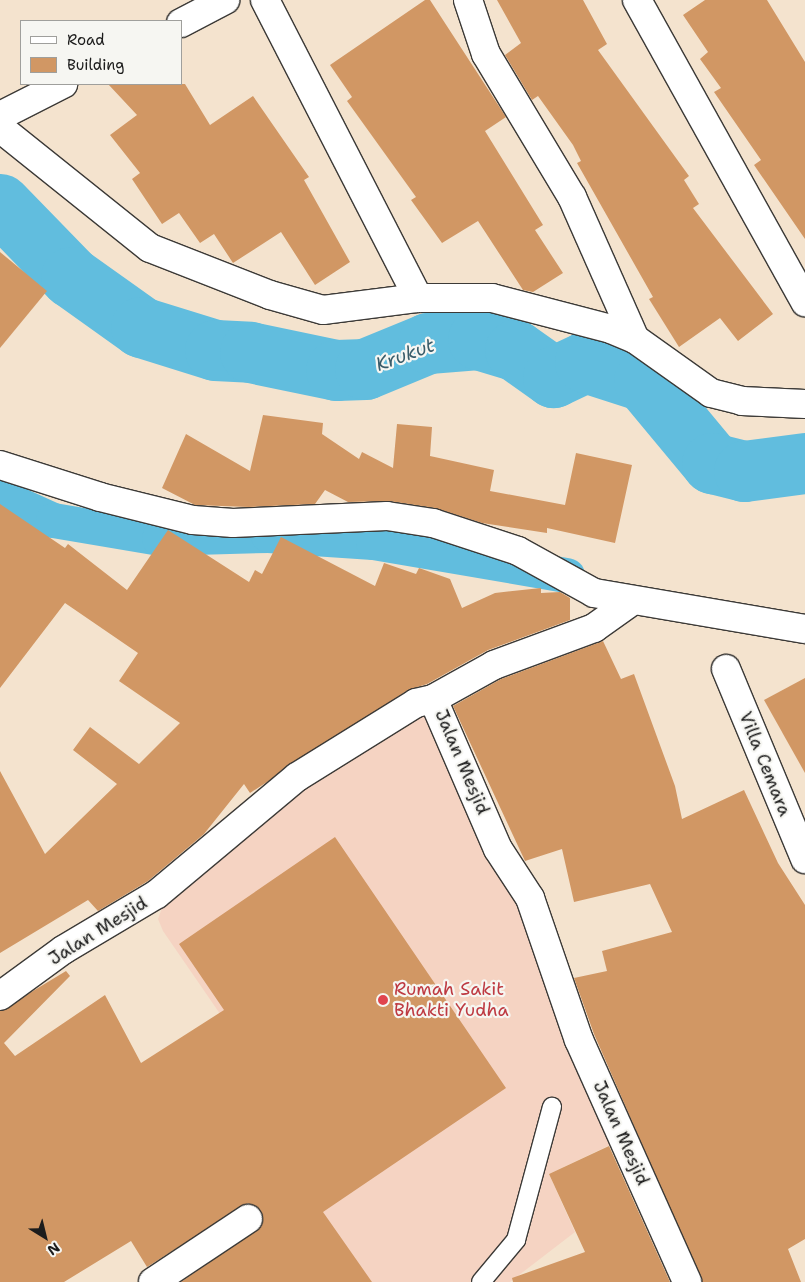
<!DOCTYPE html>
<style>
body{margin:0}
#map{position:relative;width:805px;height:1282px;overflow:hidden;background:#f4e3ce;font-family:"Shantell Sans",sans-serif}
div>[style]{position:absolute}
.built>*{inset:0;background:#f5d3c2}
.canal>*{height:35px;margin:-17.5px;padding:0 17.5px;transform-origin:17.5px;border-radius:17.5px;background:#61bdde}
.river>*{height:61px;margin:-30.5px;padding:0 30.5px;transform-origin:30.5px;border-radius:30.5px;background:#61bdde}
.building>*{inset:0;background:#d19764}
.roads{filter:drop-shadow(1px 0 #3c3a37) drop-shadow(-1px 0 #3c3a37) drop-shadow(0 1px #3c3a37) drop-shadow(0 -1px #3c3a37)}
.service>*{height:18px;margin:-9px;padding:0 9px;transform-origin:9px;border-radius:9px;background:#fff}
.minor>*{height:28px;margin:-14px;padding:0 14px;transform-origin:14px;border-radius:14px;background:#fff}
.dots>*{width:14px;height:14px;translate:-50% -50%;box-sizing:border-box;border:2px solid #f6f6f2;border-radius:50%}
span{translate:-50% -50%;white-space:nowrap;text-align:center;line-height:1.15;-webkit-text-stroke:4.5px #f6f6f2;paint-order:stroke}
.street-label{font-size:18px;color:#1c1c1c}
.health-label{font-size:18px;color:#be3a42}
.left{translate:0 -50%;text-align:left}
.water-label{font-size:19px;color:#385c6a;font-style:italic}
.legend{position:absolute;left:20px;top:20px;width:162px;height:65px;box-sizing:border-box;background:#f6f6f2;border:1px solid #9f9f9c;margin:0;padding:6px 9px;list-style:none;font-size:15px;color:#1c1c1c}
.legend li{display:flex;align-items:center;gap:10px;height:25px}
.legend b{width:25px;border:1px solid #9f9f9c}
.north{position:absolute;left:20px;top:1212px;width:50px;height:50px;-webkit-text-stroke:4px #f6f6f2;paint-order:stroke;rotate:144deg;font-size:14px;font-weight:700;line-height:20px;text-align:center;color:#1c1c1c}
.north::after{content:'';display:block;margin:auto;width:18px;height:22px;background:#1c1c1c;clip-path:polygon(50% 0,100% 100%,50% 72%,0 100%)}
</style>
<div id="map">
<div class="built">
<div style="clip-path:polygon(423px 710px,525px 907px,564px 1041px,610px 1145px,549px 1174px,575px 1232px,510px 1282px,156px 1282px,322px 1162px,163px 931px,158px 919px,162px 908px,308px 779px)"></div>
</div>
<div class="canal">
<div style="left:0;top:496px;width:58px;rotate:24.4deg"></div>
<div style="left:53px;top:520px;width:108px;rotate:9.6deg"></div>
<div style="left:159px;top:538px;width:109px;rotate:-1.6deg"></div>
<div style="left:268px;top:535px;width:105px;rotate:3.8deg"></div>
<div style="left:373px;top:542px;width:197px;rotate:9.7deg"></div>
</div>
<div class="river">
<div style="left:0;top:204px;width:102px;rotate:45.8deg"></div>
<div style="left:71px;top:277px;width:86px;rotate:35.5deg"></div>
<div style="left:141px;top:327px;width:77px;rotate:17.3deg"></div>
<div style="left:215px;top:350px;width:35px;rotate:3deg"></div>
<div style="left:250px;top:352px;width:88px;rotate:11.8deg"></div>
<div style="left:336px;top:370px;width:29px;rotate:-2deg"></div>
<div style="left:365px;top:369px;width:68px;rotate:-22.4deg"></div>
<div style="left:428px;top:343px;width:50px;rotate:-4.6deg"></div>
<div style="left:478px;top:339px;width:39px;rotate:17deg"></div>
<div style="left:515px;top:350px;width:47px;rotate:35.4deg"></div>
<div style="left:553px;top:377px;width:35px;rotate:-25deg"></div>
<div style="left:585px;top:362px;width:62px;rotate:17.9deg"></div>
<div style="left:644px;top:381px;width:107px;rotate:50.3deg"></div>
<div style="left:712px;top:463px;width:33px;rotate:14deg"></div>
<div style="left:744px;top:471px;width:62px;rotate:-7.5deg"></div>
</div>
<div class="building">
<div style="clip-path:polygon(425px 0,430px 0,506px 117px,485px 131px,543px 225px,535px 230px,563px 273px,533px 292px,523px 290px,478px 221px,442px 243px,411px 200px,416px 197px,347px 101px,352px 97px,330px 65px)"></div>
<div style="clip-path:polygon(497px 0,583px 0,607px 44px,598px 50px,689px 176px,684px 180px,699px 204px,693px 208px,773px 314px,738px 341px,720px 318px,679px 347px,649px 299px,653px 297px,577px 163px,581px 161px,573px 145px,538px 96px,532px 100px,505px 55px,521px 43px)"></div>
<div style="clip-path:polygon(705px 0,767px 0,805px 62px,805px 239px,754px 165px,761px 160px,714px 92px,721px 88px,700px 59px,708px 52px,683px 15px)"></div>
<div style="clip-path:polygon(108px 84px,185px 84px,210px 125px,253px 96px,309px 177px,304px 180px,350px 262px,315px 285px,281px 232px,233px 263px,214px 234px,200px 243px,179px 213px,162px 224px,132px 179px,140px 173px,110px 135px,137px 115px)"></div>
<div style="clip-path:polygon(0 252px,47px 291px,0 348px)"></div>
<div style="clip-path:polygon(263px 415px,323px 423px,322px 434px,359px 459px,362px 452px,393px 468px,397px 424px,432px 427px,430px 456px,494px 470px,490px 491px,565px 505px,576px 453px,632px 465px,615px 543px,547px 528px,547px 533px,482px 523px,435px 508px,389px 501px,348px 502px,325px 490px,315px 504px,249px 507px,195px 505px,162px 488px,186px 434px,250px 471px)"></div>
<div style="clip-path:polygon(0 504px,65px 548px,68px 544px,127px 590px,168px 530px,249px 582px,255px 570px,262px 574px,281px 537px,375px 586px,384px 563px,416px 574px,419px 568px,450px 579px,462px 608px,495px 593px,541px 588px,541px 593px,560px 592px,570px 598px,570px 620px,488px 650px,427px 684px,408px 690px,250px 793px,244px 784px,204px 834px,148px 881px,98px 911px,88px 900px,0 953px,0 771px,45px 854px,117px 784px,73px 750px,90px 727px,139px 764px,180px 723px,119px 681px,138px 653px,65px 603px,0 688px)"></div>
<div style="clip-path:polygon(603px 641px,621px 679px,634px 674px,675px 786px,682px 819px,744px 790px,778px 863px,805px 905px,805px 1239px,788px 1249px,801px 1282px,702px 1282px,594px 1034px,574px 978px,607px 971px,602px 951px,672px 932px,650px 884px,574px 902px,562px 849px,525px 861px,453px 706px,501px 679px)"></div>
<div style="clip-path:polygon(805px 678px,805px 773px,764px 700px)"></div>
<div style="clip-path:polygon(335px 837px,506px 1088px,323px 1212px,372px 1282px,181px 1282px,262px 1226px,261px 1211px,248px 1203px,147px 1267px,131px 1241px,64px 1282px,0 1282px,0 1011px,66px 971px,70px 976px,4px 1043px,15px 1056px,105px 995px,141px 1063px,224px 1010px,179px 944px)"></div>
<div style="clip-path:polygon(609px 1146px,670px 1282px,513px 1282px,512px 1278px,585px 1252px,549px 1174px)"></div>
</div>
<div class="roads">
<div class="service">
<div style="left:481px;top:1282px;width:55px;rotate:-50.2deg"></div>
<div style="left:516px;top:1240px;width:138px;rotate:-74.9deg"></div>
</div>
<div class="minor">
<div style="left:265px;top:0;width:335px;rotate:62.8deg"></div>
<div style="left:468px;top:0;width:57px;rotate:71.6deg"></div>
<div style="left:486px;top:54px;width:167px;rotate:59deg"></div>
<div style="left:572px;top:197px;width:155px;rotate:66.1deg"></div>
<div style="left:637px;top:0;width:346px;rotate:60.9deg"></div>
<div style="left:181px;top:23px;width:50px;rotate:-27.6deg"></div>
<div style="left:0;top:116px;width:71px;rotate:-26.9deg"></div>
<div style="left:0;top:128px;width:192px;rotate:38.7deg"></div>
<div style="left:150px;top:248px;width:129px;rotate:21.4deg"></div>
<div style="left:270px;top:295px;width:55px;rotate:15.8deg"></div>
<div style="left:323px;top:310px;width:96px;rotate:-7.2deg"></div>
<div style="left:418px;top:298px;width:74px"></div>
<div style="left:492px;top:298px;width:123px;rotate:14.6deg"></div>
<div style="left:611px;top:329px;width:26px;rotate:23deg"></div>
<div style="left:635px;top:339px;width:93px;rotate:35.4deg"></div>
<div style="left:711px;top:393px;width:32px;rotate:14deg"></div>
<div style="left:742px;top:401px;width:63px;rotate:2.7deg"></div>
<div style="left:0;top:465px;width:105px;rotate:17.7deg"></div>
<div style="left:100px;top:497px;width:96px;rotate:13.9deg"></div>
<div style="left:193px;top:520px;width:40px;rotate:4.3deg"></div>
<div style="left:233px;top:523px;width:154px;rotate:-2.6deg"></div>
<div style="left:387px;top:516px;width:47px;rotate:8.7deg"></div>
<div style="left:433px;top:523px;width:89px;rotate:18.2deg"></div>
<div style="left:518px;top:551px;width:87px;rotate:28.9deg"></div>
<div style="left:594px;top:593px;width:214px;rotate:9.7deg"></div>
<div style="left:726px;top:669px;width:206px;rotate:67.4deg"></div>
<div style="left:433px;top:699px;width:70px;rotate:-29.1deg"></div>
<div style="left:494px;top:665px;width:107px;rotate:-20.3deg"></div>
<div style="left:594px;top:628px;width:47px;rotate:-35.4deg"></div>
<div style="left:0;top:996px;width:78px;rotate:-36.1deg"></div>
<div style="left:63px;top:950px;width:109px;rotate:-30.8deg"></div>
<div style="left:157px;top:894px;width:182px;rotate:-39.9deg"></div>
<div style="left:297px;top:777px;width:140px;rotate:-31.9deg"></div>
<div style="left:416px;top:703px;width:17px;rotate:-13deg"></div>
<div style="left:433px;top:699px;width:163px;rotate:66.6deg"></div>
<div style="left:498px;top:849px;width:59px;rotate:56.9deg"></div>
<div style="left:530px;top:898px;width:150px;rotate:71deg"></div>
<div style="left:579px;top:1040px;width:265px;rotate:65.9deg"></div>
<div style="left:153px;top:1282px;width:114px;rotate:-33.6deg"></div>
</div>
</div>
<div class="dots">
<div style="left:383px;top:1000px;background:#e0444e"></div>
</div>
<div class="street-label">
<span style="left:462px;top:762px;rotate:67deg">Jalan Mesjid</span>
<span style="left:765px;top:764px;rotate:68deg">Villa Cemara</span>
<span style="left:98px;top:931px;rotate:-32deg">Jalan Mesjid</span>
<span style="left:621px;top:1133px;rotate:66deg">Jalan Mesjid</span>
</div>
<div class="health-label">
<span class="left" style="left:394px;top:1000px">Rumah Sakit<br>Bhakti Yudha</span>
</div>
<div class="water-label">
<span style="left:405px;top:355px;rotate:-20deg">Krukut</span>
</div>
<ul class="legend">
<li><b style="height:6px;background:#fff"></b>Road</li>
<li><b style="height:14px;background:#d19764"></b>Building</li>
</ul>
<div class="north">N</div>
</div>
